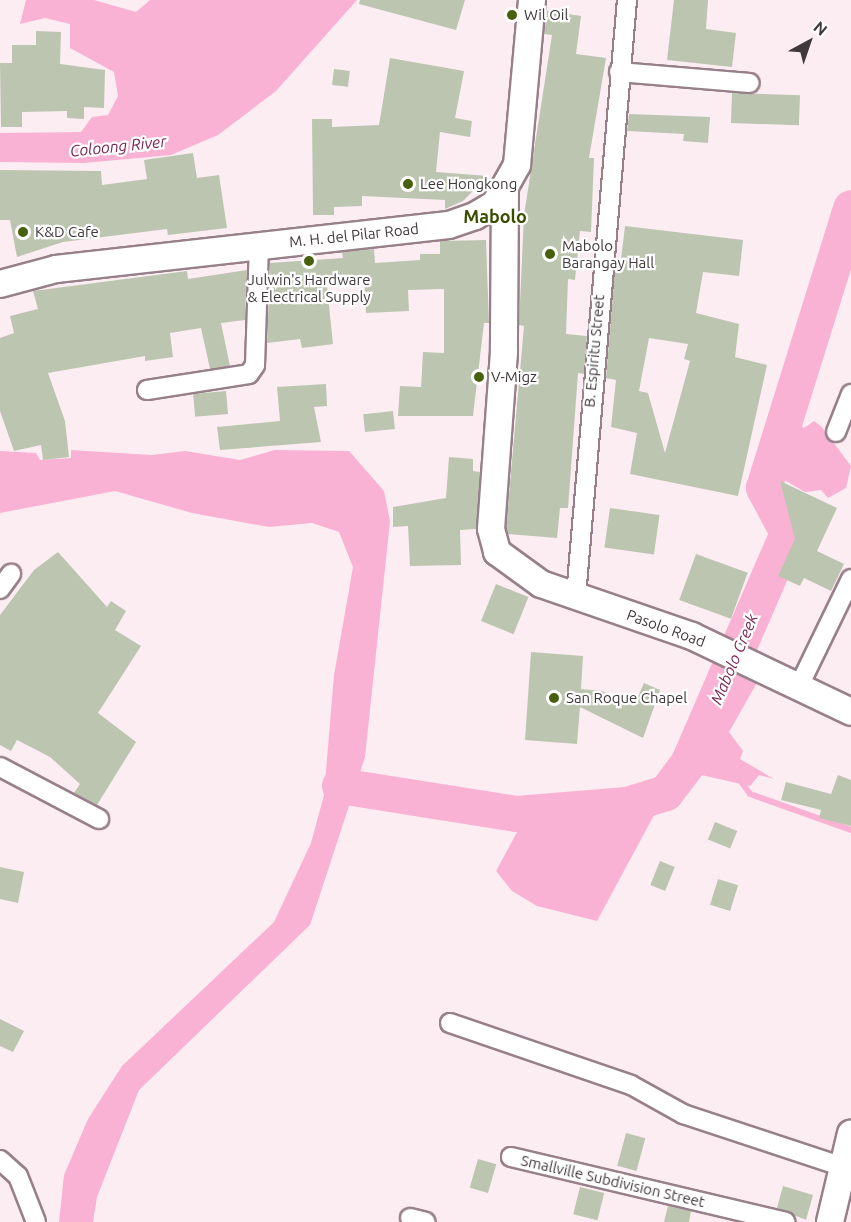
<!DOCTYPE html>
<style>
body{margin:0}
#map{position:relative;width:851px;height:1222px;overflow:hidden;background:#fcedf3;font-family:Ubuntu,sans-serif}
div>[style]{position:absolute}
.water>*{inset:0;background:#fab2d4}
.stream>*{height:6px;margin:-3px;padding:0 3px;transform-origin:3px;border-radius:3px;background:#fab2d4}
.river>*{height:36px;margin:-18px;padding:0 18px;transform-origin:18px;border-radius:18px;background:#fab2d4}
.building>*{inset:0;background:#bcc5b0;transform-origin:0 0}
.roads{filter:drop-shadow(2px 0 #97808a) drop-shadow(-2px 0 #97808a) drop-shadow(0 2px #97808a) drop-shadow(0 -2px #97808a)}
.street>*{height:18px;margin:-9px;padding:0 9px;transform-origin:9px;border-radius:9px;background:#fff}
.secondary>*{height:26px;margin:-13px;padding:0 13px;transform-origin:13px;border-radius:13px;background:#fff}
.dots>*{width:16px;height:16px;translate:-50% -50%;box-sizing:border-box;border:3px solid #fff;border-radius:50%}
span{translate:-50% -50%;white-space:nowrap;text-align:center;line-height:1.15;-webkit-text-stroke:4.5px #fff;paint-order:stroke}
.poi-label{font-size:15px;color:#41383c}
.left{translate:0 -50%;text-align:left}
.street-label{font-size:15px;color:#41383c}
.water-label{font-size:16px;color:#782654;font-style:italic}
.quarter-label{font-size:18px;color:#394f00;font-weight:700}
.north{position:absolute;left:779px;top:12px;width:60px;height:60px;-webkit-text-stroke:4px #fff;paint-order:stroke;rotate:40deg;font-size:16px;font-weight:700;line-height:24px;text-align:center;color:#41383c}
.north::after{content:'';display:block;margin:auto;width:21px;height:27px;background:#41383c;clip-path:polygon(50% 0,100% 100%,50% 72%,0 100%)}
</style>
<div id="map">
<div class="water">
<div style="clip-path:polygon(26px 0,94px 0,136px 12px,150px 0,357px 0,276px 91px,218px 135px,171px 155px,84px 163px,0 162px,0 133px,81px 132px,92px 117px,108px 115px,118px 96px,114px 72px,70px 48px,70px 24px,45px 18px,20px 24px)"></div>
<div style="clip-path:polygon(780px 408px,804px 428px,814px 421px,821px 426px,851px 466px,846px 488px,828px 498px,821px 490px,805px 492px,781px 478px,770px 487px,758px 483px)"></div>
<div style="clip-path:polygon(71px 450px,152px 455px,185px 451px,240px 460px,275px 450px,349px 451px,384px 491px,390px 521px,365px 757px,310px 925px,139px 1090px,97px 1197px,93px 1222px,59px 1222px,64px 1175px,88px 1119px,122px 1066px,274px 922px,311px 843px,324px 795px,334px 675px,353px 567px,339px 532px,312px 523px,269px 527px,192px 513px,115px 491px,0 513px,0 451px,36px 453px,40px 460px,71px 458px)"></div>
<div style="clip-path:polygon(723px 665px,758px 681px,729px 732px,743px 751px,740px 759px,774px 779px,759px 775px,750px 786px,688px 772px,681px 764px)"></div>
<div style="clip-path:polygon(666px 793px,597px 921px,537px 906px,512px 891px,496px 871px,522px 823px,517px 814px,627px 805px)"></div>
</div>
<div class="stream">
<div style="left:740px;top:780px;width:17px;rotate:54deg"></div>
<div style="left:750px;top:794px;width:107px;rotate:19.6deg"></div>
</div>
<div class="river">
<div style="left:340px;top:786px;width:179px;rotate:9deg"></div>
<div style="left:517px;top:814px;width:110px;rotate:-4.7deg"></div>
<div style="left:627px;top:805px;width:41px;rotate:-17.1deg"></div>
<div style="left:666px;top:793px;width:39px;rotate:-53deg"></div>
<div style="left:689px;top:762px;width:249px;rotate:-66.6deg"></div>
<div style="left:788px;top:533px;width:51px;rotate:-118.1deg"></div>
<div style="left:764px;top:488px;width:293px;rotate:-72.7deg"></div>
</div>
<div class="building">
<div style="clip-path:polygon(360px 0,465px 0,456px 30px,359px 4px)"></div>
<div style="clip-path:polygon(674px 0,708px 0,706px 29px,736px 33px,732px 67px,667px 60px)"></div>
<div style="clip-path:polygon(547px 11px,581px 16px,576px 54px,606px 58px,589px 158px,594px 158px,591px 232px,580px 231px,575px 280px,568px 279px,566px 334px,587px 336px,584px 374px,578px 373px,568px 508px,560px 508px,557px 538px,508px 534px,506px 528px,524px 326px,519px 325px,524px 215px,552px 35px,544px 34px)"></div>
<div style="clip-path:polygon(36px 31px,61px 32px,60px 64px,105px 70px,104px 108px,84px 107px,84px 119px,67px 118px,67px 111px,22px 112px,22px 127px,1px 127px,0 63px,12px 63px,12px 45px,36px 45px)"></div>
<div style="clip-path:polygon(390px 58px,464px 71px,455px 118px,472px 121px,470px 137px,440px 132px,436px 172px,488px 176px,463px 201px,445px 209px,445px 200px,362px 196px,362px 206px,334px 207px,334px 215px,313px 215px,312px 119px,332px 119px,332px 127px,379px 125px)"></div>
<div style="left:334px;top:69px;width:16px;height:16px;rotate:7deg"></div>
<div style="left:732px;top:93px;width:68px;height:30px;rotate:2deg"></div>
<div style="clip-path:polygon(629px 114px,710px 117px,708px 143px,683px 141px,684px 134px,627px 131px)"></div>
<div style="clip-path:polygon(193px 153px,197px 178px,219px 175px,227px 228px,168px 235px,167px 229px,63px 242px,17px 257px,10px 220px,0 220px,0 170px,101px 171px,102px 185px,147px 179px,144px 160px)"></div>
<div style="clip-path:polygon(evenodd,625px 226px,743px 240px,739px 276px,703px 272px,696px 313px,739px 324px,735px 357px,767px 365px,738px 496px,630px 474px,637px 433px,611px 427px,616px 380px,606px 378px,615px 268px,620px 268px,625px 226px,649px 338px,688px 344px,684px 359px,690px 361px,665px 453px,648px 393px,639px 391px,649px 338px)"></div>
<div style="clip-path:polygon(486px 240px,489px 323px,484px 323px,473px 416px,398px 416px,400px 386px,421px 387px,423px 352px,444px 353px,444px 289px,408px 290px,409px 311px,366px 313px,364px 275px,326px 277px,333px 344px,302px 348px,300px 339px,267px 343px,270px 263px,343px 258px,342px 252px,374px 249px,375px 263px,420px 260px,420px 254px,440px 254px,440px 241px)"></div>
<div style="clip-path:polygon(247px 270px,245px 320px,221px 323px,230px 366px,210px 369px,201px 328px,170px 333px,173px 357px,145px 361px,145px 356px,48px 373px,65px 421px,69px 457px,43px 460px,41px 445px,14px 451px,0 411px,0 338px,14px 333px,10px 316px,38px 309px,33px 291px,187px 271px,188px 279px)"></div>
<div style="clip-path:polygon(326px 384px,327px 406px,314px 407px,321px 442px,220px 450px,217px 427px,280px 421px,277px 387px)"></div>
<div style="left:226px;top:391px;width:23px;height:33px;rotate:85deg"></div>
<div style="left:393px;top:411px;width:18px;height:30px;rotate:84deg"></div>
<div style="clip-path:polygon(449px 457px,473px 459px,473px 471px,480px 472px,476px 529px,460px 530px,461px 565px,410px 566px,408px 526px,393px 527px,393px 507px,446px 498px)"></div>
<div style="clip-path:polygon(780px 481px,837px 508px,817px 551px,844px 564px,831px 591px,804px 578px,800px 586px,778px 576px,795px 539px)"></div>
<div style="left:610px;top:508px;width:50px;height:40px;rotate:8deg"></div>
<div style="clip-path:polygon(58px 552px,107px 607px,111px 601px,126px 611px,115px 630px,141px 646px,98px 713px,136px 742px,97px 805px,74px 793px,80px 784px,50px 757px,17px 740px,11px 751px,0 745px,0 615px,34px 570px)"></div>
<div style="left:696px;top:554px;width:55px;height:49px;rotate:20deg"></div>
<div style="left:496px;top:584px;width:35px;height:40px;rotate:22deg"></div>
<div style="clip-path:polygon(531px 652px,583px 656px,581px 689px,602px 691px,634px 706px,644px 683px,660px 690px,643px 738px,580px 707px,577px 744px,525px 740px)"></div>
<div style="clip-path:polygon(838px 775px,851px 780px,851px 826px,819px 818px,821px 810px,781px 800px,786px 782px,831px 794px)"></div>
<div style="left:715px;top:822px;width:24px;height:19px;rotate:22deg"></div>
<div style="left:660px;top:861px;width:16px;height:26px;rotate:22deg"></div>
<div style="clip-path:polygon(0 867px,24px 872px,18px 903px,0 899px)"></div>
<div style="left:718px;top:879px;width:21px;height:27px;rotate:17deg"></div>
<div style="clip-path:polygon(0 1019px,24px 1031px,13px 1052px,0 1046px)"></div>
<div style="left:626px;top:1133px;width:20px;height:34px;rotate:15deg"></div>
<div style="left:478px;top:1159px;width:19px;height:30px;rotate:16deg"></div>
<div style="clip-path:polygon(783px 1186px,813px 1195px,806px 1220px,777px 1208px)"></div>
<div style="left:580px;top:1187px;width:25px;height:28px;rotate:14deg"></div>
<div style="clip-path:polygon(668px 1206px,691px 1211px,689px 1222px,664px 1222px)"></div>
</div>
<div class="roads">
<div class="street">
<div style="left:619px;top:72px;width:131px;rotate:4.8deg"></div>
<div style="left:147px;top:390px;width:103px;rotate:-8.9deg"></div>
<div style="left:249px;top:374px;width:11px;rotate:-56deg"></div>
<div style="left:255px;top:365px;width:120px;rotate:-88.1deg"></div>
<div style="left:836px;top:432px;width:41px;rotate:-68.5deg"></div>
<div style="left:0;top:589px;width:19px;rotate:-54deg"></div>
<div style="left:576px;top:596px;width:598px;rotate:-85.11deg"></div>
<div style="left:799px;top:686px;width:119px;rotate:-64.1deg"></div>
<div style="left:0;top:767px;width:112px;rotate:27.7deg"></div>
<div style="left:450px;top:1023px;width:191px;rotate:18.9deg"></div>
<div style="left:631px;top:1085px;width:60px;rotate:29.1deg"></div>
<div style="left:683px;top:1114px;width:169px;rotate:18.3deg"></div>
<div style="left:511px;top:1157px;width:282px;rotate:13.3deg"></div>
<div style="left:0;top:1160px;width:24px;rotate:42deg"></div>
<div style="left:18px;top:1176px;width:49px;rotate:68.6deg"></div>
<div style="left:410px;top:1218px;width:16px;rotate:14deg"></div>
</div>
<div class="secondary">
<div style="left:505px;top:191px;width:161px;rotate:90.4deg"></div>
<div style="left:504px;top:352px;width:177px;rotate:94.2deg"></div>
<div style="left:491px;top:529px;width:24px;rotate:75deg"></div>
<div style="left:497px;top:552px;width:54px;rotate:36deg"></div>
<div style="left:541px;top:584px;width:160px;rotate:19deg"></div>
<div style="left:692px;top:636px;width:176px;rotate:25.5deg"></div>
<div style="left:0;top:284px;width:58px;rotate:-15deg"></div>
<div style="left:56px;top:269px;width:395px;rotate:-6.4deg"></div>
<div style="left:449px;top:225px;width:28px;rotate:-19deg"></div>
<div style="left:475px;top:216px;width:23px;rotate:-31deg"></div>
<div style="left:495px;top:204px;width:45px;rotate:-60.6deg"></div>
<div style="left:517px;top:165px;width:166px;rotate:-84.8deg"></div>
<div style="left:830px;top:1222px;width:91px;rotate:-76.7deg"></div>
</div>
</div>
<div class="dots">
<div style="left:512px;top:15px;background:#48600d"></div>
<div style="left:408px;top:184px;background:#48600d"></div>
<div style="left:23px;top:232px;background:#48600d"></div>
<div style="left:550px;top:254px;background:#48600d"></div>
<div style="left:309px;top:261px;background:#48600d"></div>
<div style="left:479px;top:377px;background:#48600d"></div>
<div style="left:554px;top:698px;background:#48600d"></div>
</div>
<div class="poi-label">
<span class="left" style="left:524px;top:15px">Wil Oil</span>
<span class="left" style="left:420px;top:184px">Lee Hongkong</span>
<span class="left" style="left:35px;top:232px">K&amp;D Cafe</span>
<span class="left" style="left:562px;top:254px">Mabolo<br>Barangay Hall</span>
<span style="left:309px;top:288px">Julwin's Hardware<br>&amp; Electrical Supply</span>
<span class="left" style="left:491px;top:377px">V-Migz</span>
<span class="left" style="left:566px;top:698px">San Roque Chapel</span>
</div>
<div class="street-label">
<span style="left:354px;top:235px;rotate:-6deg">M. H. del Pilar Road</span>
<span style="left:594px;top:351px;rotate:-85deg">B. Espiritu Street</span>
<span style="left:666px;top:628px;rotate:20deg">Pasolo Road</span>
<span style="left:613px;top:1181px;rotate:13deg">Smallville Subdivision Street</span>
</div>
<div class="water-label">
<span style="left:118px;top:146px;rotate:-6deg">Coloong River</span>
<span style="left:734px;top:659px;rotate:-67deg">Mabolo Creek</span>
</div>
<div class="quarter-label">
<span style="left:495px;top:216px">Mabolo</span>
</div>
<div class="north">N</div>
</div>
